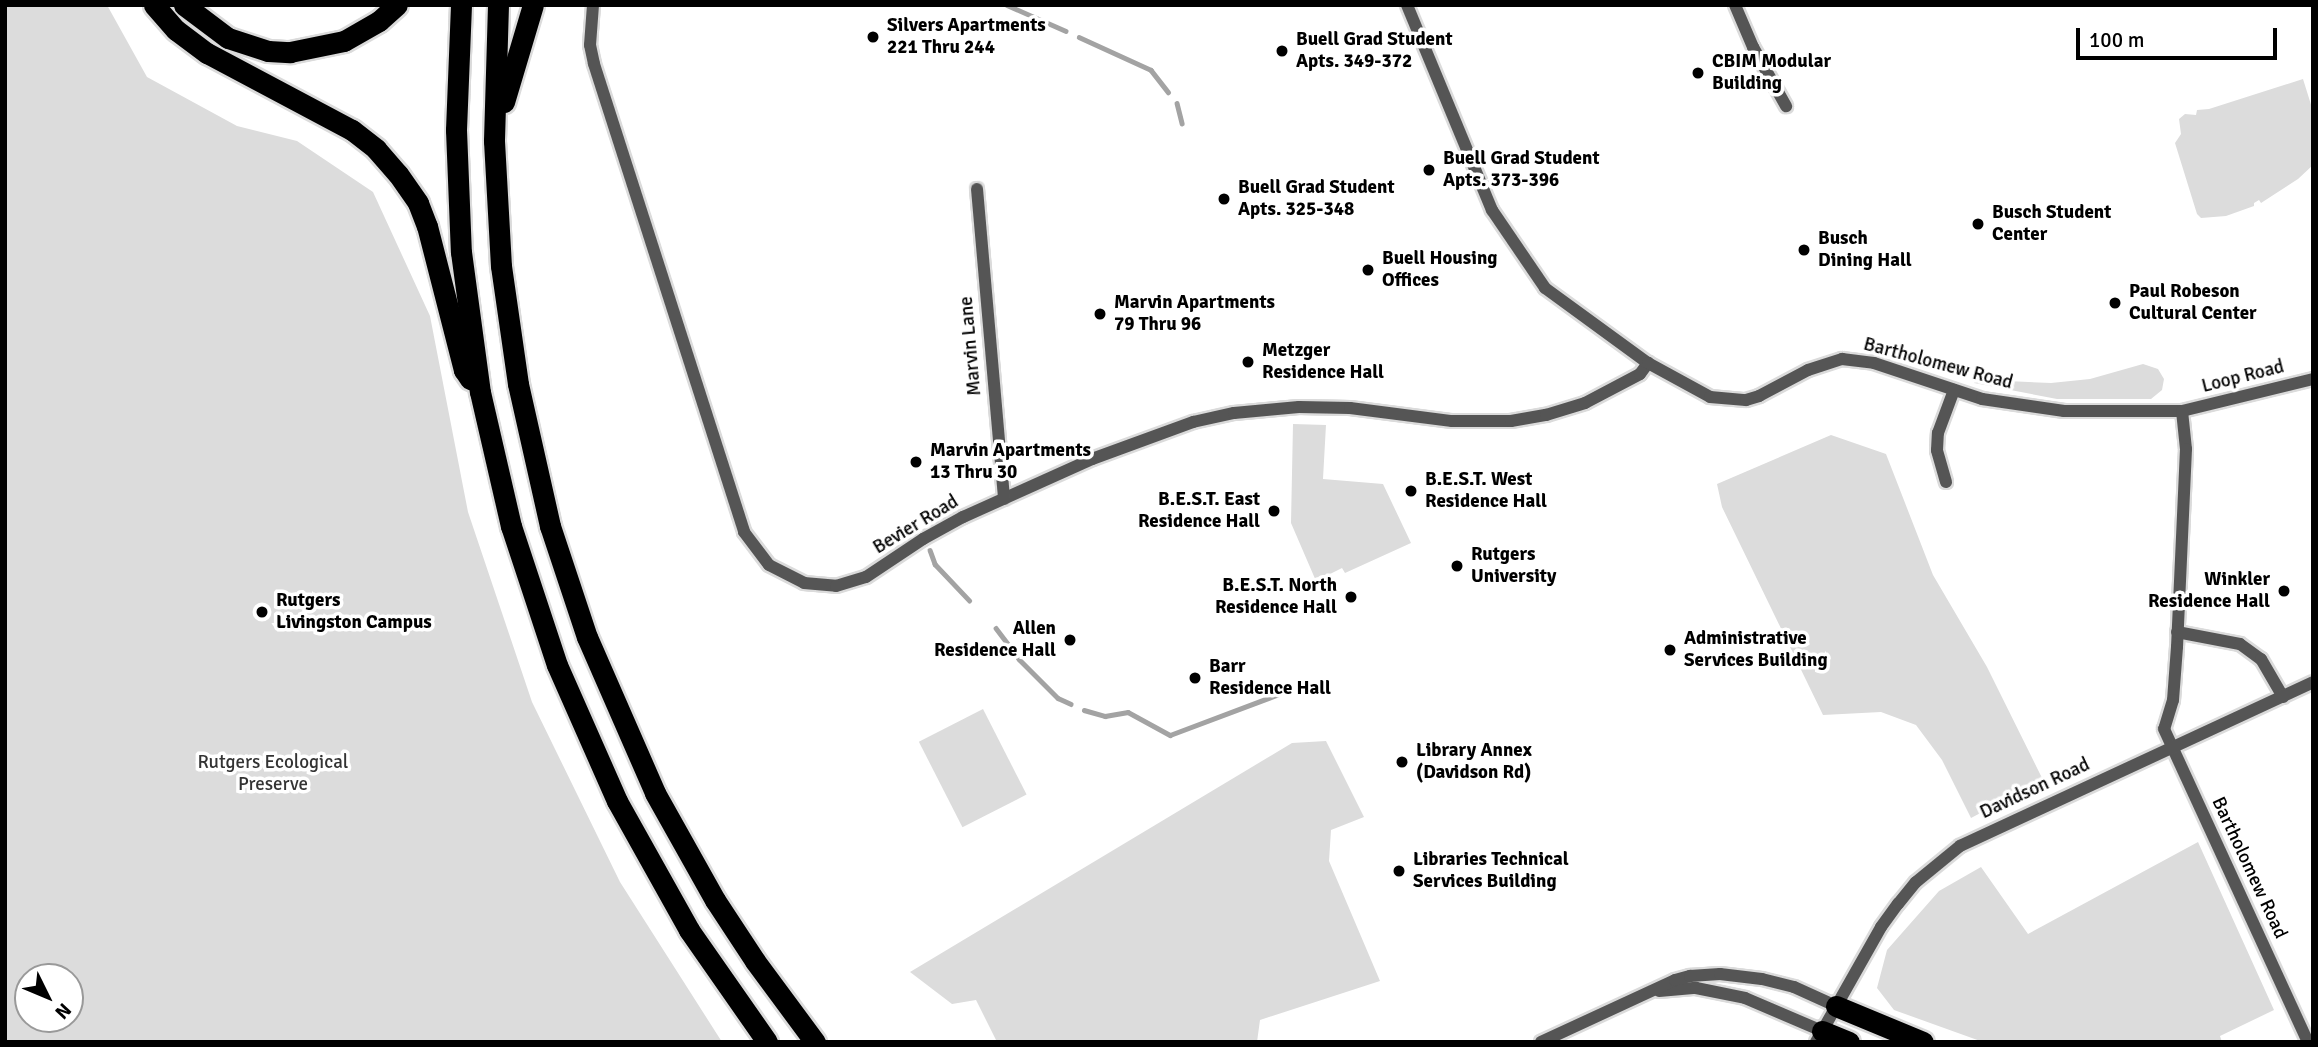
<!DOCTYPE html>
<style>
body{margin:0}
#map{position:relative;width:2318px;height:1047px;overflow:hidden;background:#fff;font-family:Signika,sans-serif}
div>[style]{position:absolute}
.green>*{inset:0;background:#dcdcdc;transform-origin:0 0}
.stream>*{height:4.5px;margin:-2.25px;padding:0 2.25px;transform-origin:2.25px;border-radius:2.25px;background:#a3a3a3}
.roads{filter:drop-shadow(2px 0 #dbdbdb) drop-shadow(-2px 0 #dbdbdb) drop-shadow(0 2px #dbdbdb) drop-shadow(0 -2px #dbdbdb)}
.minor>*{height:12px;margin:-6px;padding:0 6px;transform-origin:6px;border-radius:6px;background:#555}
.motorway>*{height:21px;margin:-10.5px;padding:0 10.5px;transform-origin:10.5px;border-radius:10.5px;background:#000}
.dots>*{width:19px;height:19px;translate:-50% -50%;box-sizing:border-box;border:4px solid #fff;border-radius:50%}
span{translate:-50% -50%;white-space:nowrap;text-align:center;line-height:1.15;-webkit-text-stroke:7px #fff;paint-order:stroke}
.poi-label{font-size:19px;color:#000;font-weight:700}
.left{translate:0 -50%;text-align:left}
.right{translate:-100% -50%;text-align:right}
.street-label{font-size:19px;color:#000}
.park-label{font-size:19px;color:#333}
.frame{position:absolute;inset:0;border:7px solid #000;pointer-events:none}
.north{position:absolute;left:14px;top:963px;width:70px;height:70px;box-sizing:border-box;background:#fff;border:2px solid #999;border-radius:50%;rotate:133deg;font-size:19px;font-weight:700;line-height:28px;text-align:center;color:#000}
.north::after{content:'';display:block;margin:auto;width:24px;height:32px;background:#000;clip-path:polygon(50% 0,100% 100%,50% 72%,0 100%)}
.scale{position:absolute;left:2076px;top:28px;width:201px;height:32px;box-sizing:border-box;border:4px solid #000;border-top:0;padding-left:9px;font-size:21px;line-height:24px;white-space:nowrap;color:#000;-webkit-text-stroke:5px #fff;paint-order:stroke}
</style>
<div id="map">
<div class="green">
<div style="clip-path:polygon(evenodd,5px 5px,107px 5px,147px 77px,237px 126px,297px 141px,373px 192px,430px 316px,468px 512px,532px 702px,620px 882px,722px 1042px,5px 1042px,5px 5px,70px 977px,70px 1019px,28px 1019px,28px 977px,70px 977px)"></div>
<div style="clip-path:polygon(2303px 79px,2313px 111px,2313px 165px,2298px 179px,2261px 203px,2259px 200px,2254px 203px,2254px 206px,2226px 216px,2201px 218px,2197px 214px,2175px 143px,2181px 134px,2179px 119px,2185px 114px,2196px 115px,2197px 110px,2209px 109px)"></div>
<div style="clip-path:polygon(2143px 364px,2158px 369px,2164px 379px,2162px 390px,2151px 399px,2057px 399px,1974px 383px,1978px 372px,2007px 381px,2051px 383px,2090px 379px)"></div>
<div style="clip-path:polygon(1293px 424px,1326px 425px,1323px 479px,1383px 484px,1411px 543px,1345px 573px,1342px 568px,1316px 581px,1291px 523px)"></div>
<div style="clip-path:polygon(1831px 435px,1886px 454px,1933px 575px,1987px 667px,2043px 780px,1971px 818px,1942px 760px,1916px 725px,1881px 712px,1823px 715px,1722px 507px,1717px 484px)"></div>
<div style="left:983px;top:709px;width:96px;height:72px;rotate:63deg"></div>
<div style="clip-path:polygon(1326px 741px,1364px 817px,1331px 830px,1329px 861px,1380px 981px,1260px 1020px,1257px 1042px,997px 1042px,976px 1000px,952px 1004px,910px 972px,1292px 743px)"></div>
<div style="clip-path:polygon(2198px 842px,2274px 1010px,2220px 1036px,2222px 1042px,1983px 1042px,1894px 1010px,1877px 988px,1887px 950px,1939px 891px,1981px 867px,2028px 934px)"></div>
</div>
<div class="stream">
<div style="left:1007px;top:5px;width:64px;rotate:23.8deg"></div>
<div style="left:1079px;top:37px;width:79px;rotate:24.6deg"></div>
<div style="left:1151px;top:70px;width:28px;rotate:52deg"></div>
<div style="left:1177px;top:103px;width:21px;rotate:76deg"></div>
<div style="left:930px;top:550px;width:15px;rotate:70deg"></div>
<div style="left:935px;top:564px;width:50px;rotate:46.6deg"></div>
<div style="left:996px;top:628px;width:39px;rotate:53deg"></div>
<div style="left:1019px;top:659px;width:55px;rotate:45deg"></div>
<div style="left:1058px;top:698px;width:14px;rotate:25deg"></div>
<div style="left:1084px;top:710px;width:22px;rotate:16deg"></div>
<div style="left:1105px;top:716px;width:23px;rotate:-10deg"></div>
<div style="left:1128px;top:712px;width:48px;rotate:28.7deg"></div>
<div style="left:1170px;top:735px;width:116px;rotate:-20.6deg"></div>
</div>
<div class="roads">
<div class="minor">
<div style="left:593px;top:5px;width:40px;rotate:94.3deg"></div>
<div style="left:590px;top:45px;width:19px;rotate:78deg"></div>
<div style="left:594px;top:64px;width:491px;rotate:72.2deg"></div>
<div style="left:744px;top:532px;width:41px;rotate:52.9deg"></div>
<div style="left:769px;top:565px;width:39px;rotate:27deg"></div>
<div style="left:804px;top:583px;width:32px;rotate:5deg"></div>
<div style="left:836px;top:586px;width:31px;rotate:-17deg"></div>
<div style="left:866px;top:577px;width:69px;rotate:-33.7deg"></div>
<div style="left:923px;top:539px;width:46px;rotate:-28.8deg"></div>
<div style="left:963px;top:517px;width:141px;rotate:-24.2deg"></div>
<div style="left:1092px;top:459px;width:108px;rotate:-20.1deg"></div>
<div style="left:1193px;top:422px;width:42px;rotate:-12.4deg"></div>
<div style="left:1234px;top:413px;width:65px;rotate:-5.3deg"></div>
<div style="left:1299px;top:407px;width:51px;rotate:1.1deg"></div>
<div style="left:1350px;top:408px;width:103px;rotate:7.3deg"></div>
<div style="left:1452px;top:421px;width:59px"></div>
<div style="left:1511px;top:421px;width:36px;rotate:-10deg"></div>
<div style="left:1546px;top:415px;width:41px;rotate:-17.1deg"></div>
<div style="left:1585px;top:403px;width:62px;rotate:-27.8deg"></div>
<div style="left:1640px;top:374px;width:14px;rotate:-54deg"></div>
<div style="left:1407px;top:5px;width:222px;rotate:67.5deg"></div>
<div style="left:1492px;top:210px;width:94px;rotate:55.8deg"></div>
<div style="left:1545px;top:288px;width:127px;rotate:36.1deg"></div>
<div style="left:1648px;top:363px;width:71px;rotate:28.7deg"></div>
<div style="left:1710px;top:397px;width:36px;rotate:5deg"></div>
<div style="left:1746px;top:400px;width:14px;rotate:-17deg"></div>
<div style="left:1759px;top:396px;width:55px;rotate:-28deg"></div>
<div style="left:1808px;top:370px;width:36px;rotate:-18deg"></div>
<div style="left:1842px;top:359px;width:32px;rotate:7deg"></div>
<div style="left:1874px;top:363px;width:114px;rotate:18.4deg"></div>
<div style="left:1982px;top:399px;width:83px;rotate:8.3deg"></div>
<div style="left:2064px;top:411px;width:118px"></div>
<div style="left:2182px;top:411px;width:135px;rotate:-13.7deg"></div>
<div style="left:1735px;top:5px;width:46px;rotate:66.8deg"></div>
<div style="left:1753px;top:47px;width:68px;rotate:60.8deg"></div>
<div style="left:977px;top:189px;width:311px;rotate:85deg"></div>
<div style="left:2182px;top:411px;width:38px;rotate:84deg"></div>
<div style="left:2186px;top:449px;width:198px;rotate:92.6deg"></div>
<div style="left:2177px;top:647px;width:53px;rotate:94.3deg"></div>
<div style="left:2173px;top:700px;width:30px;rotate:107deg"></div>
<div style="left:2164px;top:729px;width:345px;rotate:65.3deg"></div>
<div style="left:1946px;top:482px;width:33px;rotate:-106deg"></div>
<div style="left:1937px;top:450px;width:17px;rotate:-87deg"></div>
<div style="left:1938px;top:433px;width:46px;rotate:-69.6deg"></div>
<div style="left:2177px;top:632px;width:64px;rotate:10.8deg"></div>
<div style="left:2240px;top:644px;width:26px;rotate:36deg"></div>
<div style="left:2261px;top:659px;width:44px;rotate:59.9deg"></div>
<div style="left:1659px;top:991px;width:37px;rotate:-5deg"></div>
<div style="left:1696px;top:988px;width:50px;rotate:11.5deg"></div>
<div style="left:1745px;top:998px;width:84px;rotate:23.2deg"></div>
<div style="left:1541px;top:1042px;width:148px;rotate:-24.8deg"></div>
<div style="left:1675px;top:980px;width:16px;rotate:-15deg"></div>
<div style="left:1690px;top:976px;width:30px;rotate:-4deg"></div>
<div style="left:1720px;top:974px;width:42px;rotate:6.8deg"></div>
<div style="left:1762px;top:979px;width:33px;rotate:14deg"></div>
<div style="left:1794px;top:987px;width:46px;rotate:24.3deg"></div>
<div style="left:1816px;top:1042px;width:132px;rotate:-60.5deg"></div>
<div style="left:1881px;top:927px;width:29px;rotate:-54deg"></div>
<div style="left:1898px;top:904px;width:28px;rotate:-51deg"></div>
<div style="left:1916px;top:882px;width:57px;rotate:-39.3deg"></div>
<div style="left:1960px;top:846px;width:389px;rotate:-24.9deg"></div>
</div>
<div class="motorway">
<div style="left:154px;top:5px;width:33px;rotate:49deg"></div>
<div style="left:176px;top:30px;width:39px;rotate:37deg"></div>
<div style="left:207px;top:53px;width:164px;rotate:28deg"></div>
<div style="left:352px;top:130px;width:31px;rotate:38deg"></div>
<div style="left:376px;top:149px;width:33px;rotate:49deg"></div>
<div style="left:398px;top:174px;width:35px;rotate:55deg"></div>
<div style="left:418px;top:203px;width:25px;rotate:69deg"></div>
<div style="left:427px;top:226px;width:149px;rotate:75.6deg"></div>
<div style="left:464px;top:370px;width:11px;rotate:56deg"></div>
<div style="left:184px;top:5px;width:55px;rotate:36.9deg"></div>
<div style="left:228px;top:38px;width:42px;rotate:18deg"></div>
<div style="left:268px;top:51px;width:22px;rotate:3deg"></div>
<div style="left:290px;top:52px;width:55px;rotate:-11.5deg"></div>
<div style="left:344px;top:41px;width:40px;rotate:-29.7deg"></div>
<div style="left:379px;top:21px;width:24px;rotate:-42deg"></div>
<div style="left:461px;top:5px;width:125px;rotate:92.3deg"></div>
<div style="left:456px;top:130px;width:122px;rotate:87.7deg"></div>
<div style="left:461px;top:252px;width:141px;rotate:82.3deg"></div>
<div style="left:480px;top:392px;width:138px;rotate:77deg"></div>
<div style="left:511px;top:526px;width:146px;rotate:71.7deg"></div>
<div style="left:557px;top:665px;width:149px;rotate:66.2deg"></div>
<div style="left:617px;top:801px;width:148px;rotate:60.8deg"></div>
<div style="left:689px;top:930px;width:136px;rotate:55.1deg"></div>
<div style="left:498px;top:5px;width:136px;rotate:91.7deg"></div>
<div style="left:494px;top:141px;width:125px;rotate:86.8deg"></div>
<div style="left:501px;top:266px;width:119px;rotate:81.8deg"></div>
<div style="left:518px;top:384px;width:146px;rotate:77.3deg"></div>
<div style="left:550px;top:526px;width:117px;rotate:71.6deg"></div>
<div style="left:587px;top:637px;width:170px;rotate:66.4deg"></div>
<div style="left:655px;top:793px;width:123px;rotate:60.7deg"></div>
<div style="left:715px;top:900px;width:73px;rotate:56.7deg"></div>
<div style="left:755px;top:961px;width:101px;rotate:53.5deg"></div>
<div style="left:504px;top:102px;width:101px;rotate:-73.4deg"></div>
<div style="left:1836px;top:1006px;width:94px;rotate:22.5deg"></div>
<div style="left:1822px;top:1031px;width:29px;rotate:22deg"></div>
</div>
</div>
<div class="dots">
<div style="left:873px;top:37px;background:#000"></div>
<div style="left:1282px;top:51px;background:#000"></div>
<div style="left:1698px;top:73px;background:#000"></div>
<div style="left:1429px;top:170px;background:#000"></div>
<div style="left:1224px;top:199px;background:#000"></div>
<div style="left:1978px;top:224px;background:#000"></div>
<div style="left:1804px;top:250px;background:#000"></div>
<div style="left:1368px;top:270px;background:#000"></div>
<div style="left:2115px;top:303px;background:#000"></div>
<div style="left:1100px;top:314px;background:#000"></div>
<div style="left:1248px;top:362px;background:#000"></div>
<div style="left:916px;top:462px;background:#000"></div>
<div style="left:1411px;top:491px;background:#000"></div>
<div style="left:1274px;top:511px;background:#000"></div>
<div style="left:1457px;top:566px;background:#000"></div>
<div style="left:2284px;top:591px;background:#000"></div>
<div style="left:1351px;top:597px;background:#000"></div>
<div style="left:262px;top:612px;background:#000"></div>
<div style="left:1070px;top:640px;background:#000"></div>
<div style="left:1670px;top:650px;background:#000"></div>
<div style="left:1195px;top:678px;background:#000"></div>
<div style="left:1402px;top:762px;background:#000"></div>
<div style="left:1399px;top:871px;background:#000"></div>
</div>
<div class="poi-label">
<span class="left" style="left:887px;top:37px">Silvers Apartments<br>221 Thru 244</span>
<span class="left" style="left:1296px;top:51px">Buell Grad Student<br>Apts. 349-372</span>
<span class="left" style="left:1712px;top:73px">CBIM Modular<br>Building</span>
<span class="left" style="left:1443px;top:170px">Buell Grad Student<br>Apts. 373-396</span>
<span class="left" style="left:1238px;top:199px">Buell Grad Student<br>Apts. 325-348</span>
<span class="left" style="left:1992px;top:224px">Busch Student<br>Center</span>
<span class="left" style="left:1818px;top:250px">Busch<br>Dining Hall</span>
<span class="left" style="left:1382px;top:270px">Buell Housing<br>Offices</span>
<span class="left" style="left:2129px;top:303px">Paul Robeson<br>Cultural Center</span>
<span class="left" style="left:1114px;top:314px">Marvin Apartments<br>79 Thru 96</span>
<span class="left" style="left:1262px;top:362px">Metzger<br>Residence Hall</span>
<span class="left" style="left:930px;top:462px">Marvin Apartments<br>13 Thru 30</span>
<span class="left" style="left:1425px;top:491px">B.E.S.T. West<br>Residence Hall</span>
<span class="right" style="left:1260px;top:511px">B.E.S.T. East<br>Residence Hall</span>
<span class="left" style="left:1471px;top:566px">Rutgers<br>University</span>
<span class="right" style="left:2270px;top:591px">Winkler<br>Residence Hall</span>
<span class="right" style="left:1337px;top:597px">B.E.S.T. North<br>Residence Hall</span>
<span class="left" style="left:276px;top:612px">Rutgers<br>Livingston Campus</span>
<span class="right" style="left:1056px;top:640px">Allen<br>Residence Hall</span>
<span class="left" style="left:1684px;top:650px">Administrative<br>Services Building</span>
<span class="left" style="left:1209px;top:678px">Barr<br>Residence Hall</span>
<span class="left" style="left:1416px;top:762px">Library Annex<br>(Davidson Rd)</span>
<span class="left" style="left:1413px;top:871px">Libraries Technical<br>Services Building</span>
</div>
<div class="street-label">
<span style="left:971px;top:346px;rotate:-95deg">Marvin Lane</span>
<span style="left:1938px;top:364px;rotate:15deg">Bartholomew Road</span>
<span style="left:2243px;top:377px;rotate:-14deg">Loop Road</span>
<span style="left:916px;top:525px;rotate:-31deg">Bevier Road</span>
<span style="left:2035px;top:789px;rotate:-25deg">Davidson Road</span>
<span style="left:2249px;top:868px;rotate:65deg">Bartholomew Road</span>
</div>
<div class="park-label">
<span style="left:273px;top:774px">Rutgers Ecological<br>Preserve</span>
</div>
<div class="frame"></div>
<div class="north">N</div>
<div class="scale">100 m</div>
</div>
